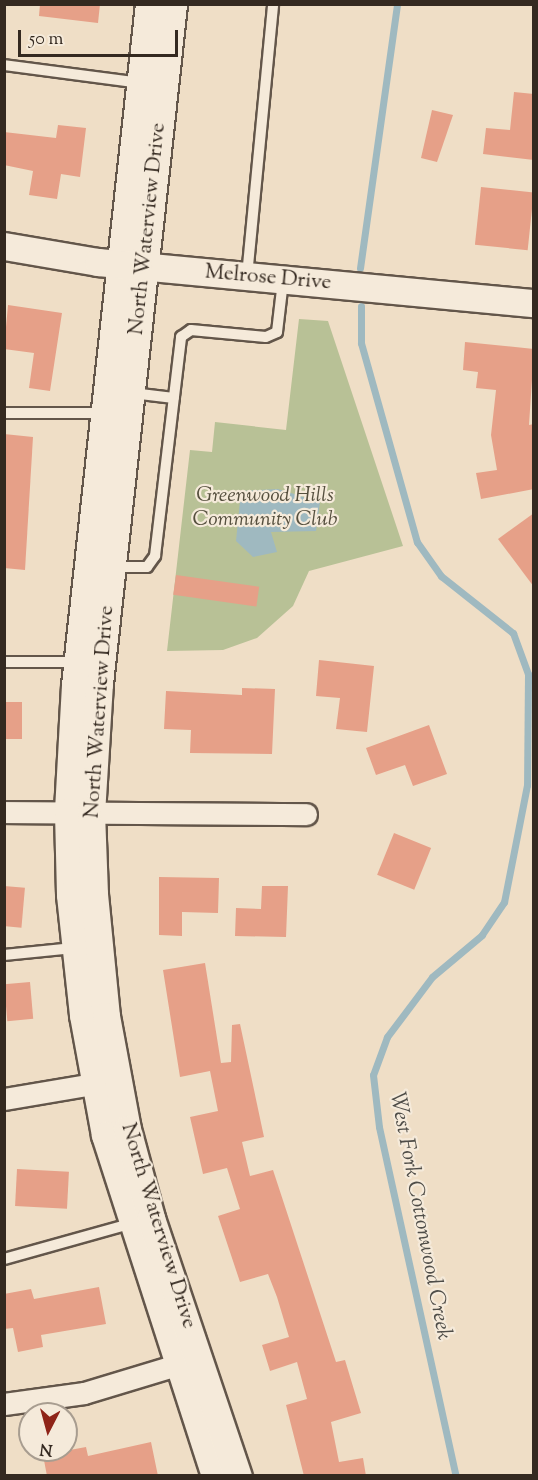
<!DOCTYPE html>
<style>
body{margin:0}
#map{position:relative;width:538px;height:1480px;overflow:hidden;background:#efdec6;font-family:"Sorts Mill Goudy",serif}
div>[style]{position:absolute}
.green>*{inset:0;background:#b8c196}
.water>*{inset:0;background:#9fb9c0}
.stream>*{height:7px;margin:-3.5px;padding:0 3.5px;transform-origin:3.5px;border-radius:3.5px;background:#9fb9c0}
.building>*{inset:0;background:#e6a088;transform-origin:0 0}
.roads{filter:drop-shadow(2px 0 #63564a) drop-shadow(-2px 0 #63564a) drop-shadow(0 2px #63564a) drop-shadow(0 -2px #63564a)}
.service>*{height:10px;margin:-5px;padding:0 5px;transform-origin:5px;border-radius:5px;background:#f5eada}
.minor>*{height:21px;margin:-10.5px;padding:0 10.5px;transform-origin:10.5px;border-radius:10.5px;background:#f5eada}
.tertiary>*{height:27px;margin:-13.5px;padding:0 13.5px;transform-origin:13.5px;border-radius:13.5px;background:#f5eada}
span{translate:-50% -50%;white-space:nowrap;text-align:center;line-height:1.15;-webkit-text-stroke:4.5px #f5eada;paint-order:stroke}
.street-label{font-size:21px;color:#342920}
.park-label{font-size:21px;color:#554f3e;font-style:italic}
.water-label{font-size:22px;color:#4f4d48;font-style:italic}
.frame{position:absolute;inset:0;border:6px solid #342920;pointer-events:none}
.north{position:absolute;left:18px;top:1402px;width:60px;height:60px;box-sizing:border-box;background:#f5eada;border:2px solid #a89d90;border-radius:50%;rotate:186deg;font-size:16px;font-weight:700;line-height:24px;text-align:center;color:#342920}
.north::after{content:'';display:block;margin:auto;width:21px;height:27px;background:#8f2418;clip-path:polygon(50% 0,100% 100%,50% 72%,0 100%)}
.scale{position:absolute;left:18px;top:30px;width:160px;height:27px;box-sizing:border-box;border:3px solid #342920;border-top:0;padding-left:8px;font-size:18px;line-height:21px;white-space:nowrap;color:#342920;-webkit-text-stroke:4px #f5eada;paint-order:stroke}
</style>
<div id="map">
<div class="green">
<div style="clip-path:polygon(299px 319px,328px 321px,403px 546px,309px 571px,293px 606px,257px 638px,223px 650px,167px 651px,190px 450px,212px 452px,215px 422px,286px 430px)"></div>
</div>
<div class="water">
<div style="clip-path:polygon(278px 489px,320px 502px,316px 531px,271px 532px,277px 552px,253px 557px,236px 541px,241px 491px)"></div>
</div>
<div class="stream">
<div style="left:360px;top:268px;width:267px;rotate:-82deg"></div>
<div style="left:361px;top:306px;width:37px;rotate:90deg"></div>
<div style="left:361px;top:343px;width:207px;rotate:74.3deg"></div>
<div style="left:417px;top:542px;width:42px;rotate:54.8deg"></div>
<div style="left:441px;top:576px;width:92px;rotate:38.4deg"></div>
<div style="left:513px;top:633px;width:44px;rotate:69.9deg"></div>
<div style="left:528px;top:674px;width:111px;rotate:90.5deg"></div>
<div style="left:527px;top:785px;width:119px;rotate:101.1deg"></div>
<div style="left:504px;top:902px;width:40px;rotate:124deg"></div>
<div style="left:482px;top:935px;width:65px;rotate:140deg"></div>
<div style="left:432px;top:977px;width:75px;rotate:126.9deg"></div>
<div style="left:387px;top:1037px;width:40px;rotate:110.2deg"></div>
<div style="left:373px;top:1075px;width:52px;rotate:83.4deg"></div>
<div style="left:379px;top:1127px;width:357px;rotate:77.6deg"></div>
</div>
<div class="building">
<div style="clip-path:polygon(40px 4px,100px 4px,98px 23px,39px 16px)"></div>
<div style="clip-path:polygon(514px 92px,534px 94px,534px 160px,483px 154px,486px 128px,510px 130px)"></div>
<div style="clip-path:polygon(432px 110px,453px 115px,437px 162px,421px 158px)"></div>
<div style="clip-path:polygon(58px 125px,86px 128px,80px 177px,61px 174px,57px 199px,29px 195px,33px 171px,4px 165px,4px 132px,56px 138px)"></div>
<div style="left:481px;top:187px;width:53px;height:58px;rotate:6deg"></div>
<div style="clip-path:polygon(8px 305px,62px 313px,50px 391px,29px 388px,34px 353px,4px 349px)"></div>
<div style="clip-path:polygon(465px 342px,534px 349px,529px 425px,534px 424px,534px 489px,481px 499px,476px 473px,497px 470px,491px 435px,496px 390px,476px 388px,478px 372px,463px 370px)"></div>
<div style="clip-path:polygon(4px 434px,33px 437px,25px 570px,4px 568px)"></div>
<div style="clip-path:polygon(534px 513px,534px 587px,498px 539px)"></div>
<div style="left:176px;top:575px;width:84px;height:20px;rotate:8deg"></div>
<div style="clip-path:polygon(319px 660px,374px 666px,367px 732px,336px 729px,340px 698px,316px 696px)"></div>
<div style="clip-path:polygon(242px 688px,275px 689px,272px 754px,190px 753px,191px 730px,164px 729px,166px 691px,242px 695px)"></div>
<div style="left:4px;top:702px;width:18px;height:37px"></div>
<div style="clip-path:polygon(429px 725px,447px 774px,413px 786px,405px 765px,376px 775px,366px 748px)"></div>
<div style="left:394px;top:833px;width:40px;height:45px;rotate:22deg"></div>
<div style="clip-path:polygon(159px 877px,219px 878px,218px 913px,182px 912px,182px 936px,159px 935px)"></div>
<div style="left:4px;top:886px;width:21px;height:40px;rotate:5deg"></div>
<div style="clip-path:polygon(262px 886px,288px 886px,286px 937px,235px 936px,236px 908px,261px 909px)"></div>
<div style="clip-path:polygon(205px 963px,221px 1063px,231px 1062px,232px 1025px,240px 1024px,264px 1137px,242px 1142px,250px 1176px,273px 1170px,336px 1362px,345px 1360px,361px 1413px,331px 1422px,339px 1462px,363px 1458px,366px 1476px,304px 1476px,286px 1405px,307px 1399px,297px 1362px,270px 1371px,262px 1345px,289px 1337px,277px 1297px,268px 1274px,240px 1282px,218px 1216px,240px 1209px,227px 1168px,203px 1174px,190px 1117px,218px 1111px,210px 1071px,180px 1077px,163px 970px)"></div>
<div style="left:30px;top:982px;width:37px;height:26px;rotate:85deg"></div>
<div style="left:17px;top:1169px;width:52px;height:37px;rotate:3deg"></div>
<div style="clip-path:polygon(99px 1287px,106px 1324px,41px 1335px,43px 1347px,18px 1352px,13px 1328px,4px 1329px,4px 1294px,31px 1289px,34px 1299px)"></div>
<div style="clip-path:polygon(151px 1442px,158px 1476px,47px 1476px,43px 1455px,86px 1447px,88px 1456px)"></div>
</div>
<div class="roads">
<div class="service">
<div style="left:4px;top:65px;width:137px;rotate:7.5deg"></div>
<div style="left:247px;top:276px;width:273px;rotate:-84.5deg"></div>
<div style="left:132px;top:393px;width:42px;rotate:6.8deg"></div>
<div style="left:4px;top:413px;width:99px"></div>
<div style="left:111px;top:567px;width:36px"></div>
<div style="left:147px;top:567px;width:14px;rotate:-54deg"></div>
<div style="left:155px;top:556px;width:221px;rotate:-83.2deg"></div>
<div style="left:181px;top:337px;width:12px;rotate:-35deg"></div>
<div style="left:191px;top:330px;width:75px;rotate:5.3deg"></div>
<div style="left:266px;top:337px;width:12px;rotate:-24deg"></div>
<div style="left:277px;top:332px;width:51px;rotate:-83.3deg"></div>
<div style="left:4px;top:662px;width:72px"></div>
<div style="left:4px;top:955px;width:70px;rotate:-5.7deg"></div>
<div style="left:4px;top:1259px;width:130px;rotate:-15.6deg"></div>
</div>
<div class="minor">
<div style="left:4px;top:812px;width:302px;rotate:0.4deg"></div>
<div style="left:4px;top:1099px;width:108px;rotate:-9.6deg"></div>
<div style="left:4px;top:1404px;width:81px;rotate:-7.8deg"></div>
<div style="left:84px;top:1393px;width:114px;rotate:-16.8deg"></div>
</div>
<div class="tertiary">
<div style="left:149px;top:4px;width:685px;rotate:96.2deg"></div>
<div style="left:75px;top:685px;width:127px;rotate:93.2deg"></div>
<div style="left:68px;top:812px;width:83px;rotate:88.6deg"></div>
<div style="left:70px;top:895px;width:121px;rotate:83.8deg"></div>
<div style="left:83px;top:1015px;width:122px;rotate:79.6deg"></div>
<div style="left:105px;top:1135px;width:358px;rotate:72.1deg"></div>
<div style="left:173px;top:4px;width:683px;rotate:96.22deg"></div>
<div style="left:99px;top:683px;width:129px;rotate:93.5deg"></div>
<div style="left:91px;top:812px;width:82px;rotate:87.9deg"></div>
<div style="left:94px;top:894px;width:123px;rotate:84.4deg"></div>
<div style="left:106px;top:1016px;width:115px;rotate:79.5deg"></div>
<div style="left:127px;top:1129px;width:92px;rotate:74.9deg"></div>
<div style="left:151px;top:1218px;width:272px;rotate:71.4deg"></div>
<div style="left:4px;top:246px;width:95px;rotate:9.7deg"></div>
<div style="left:98px;top:262px;width:438px;rotate:5.4deg"></div>
</div>
</div>
<div class="street-label">
<span style="left:148px;top:229px;rotate:-84deg">North Waterview Drive</span>
<span style="left:268px;top:278px;rotate:5deg">Melrose Drive</span>
<span style="left:100px;top:712px;rotate:-86deg">North Waterview Drive</span>
<span style="left:158px;top:1226px;rotate:73deg">North Waterview Drive</span>
</div>
<div class="park-label">
<span style="left:265px;top:508px">Greenwood Hills<br>Community Club</span>
</div>
<div class="water-label">
<span style="left:419px;top:1216px;rotate:79deg">West Fork Cottonwood Creek</span>
</div>
<div class="frame"></div>
<div class="north">N</div>
<div class="scale">50 m</div>
</div>
